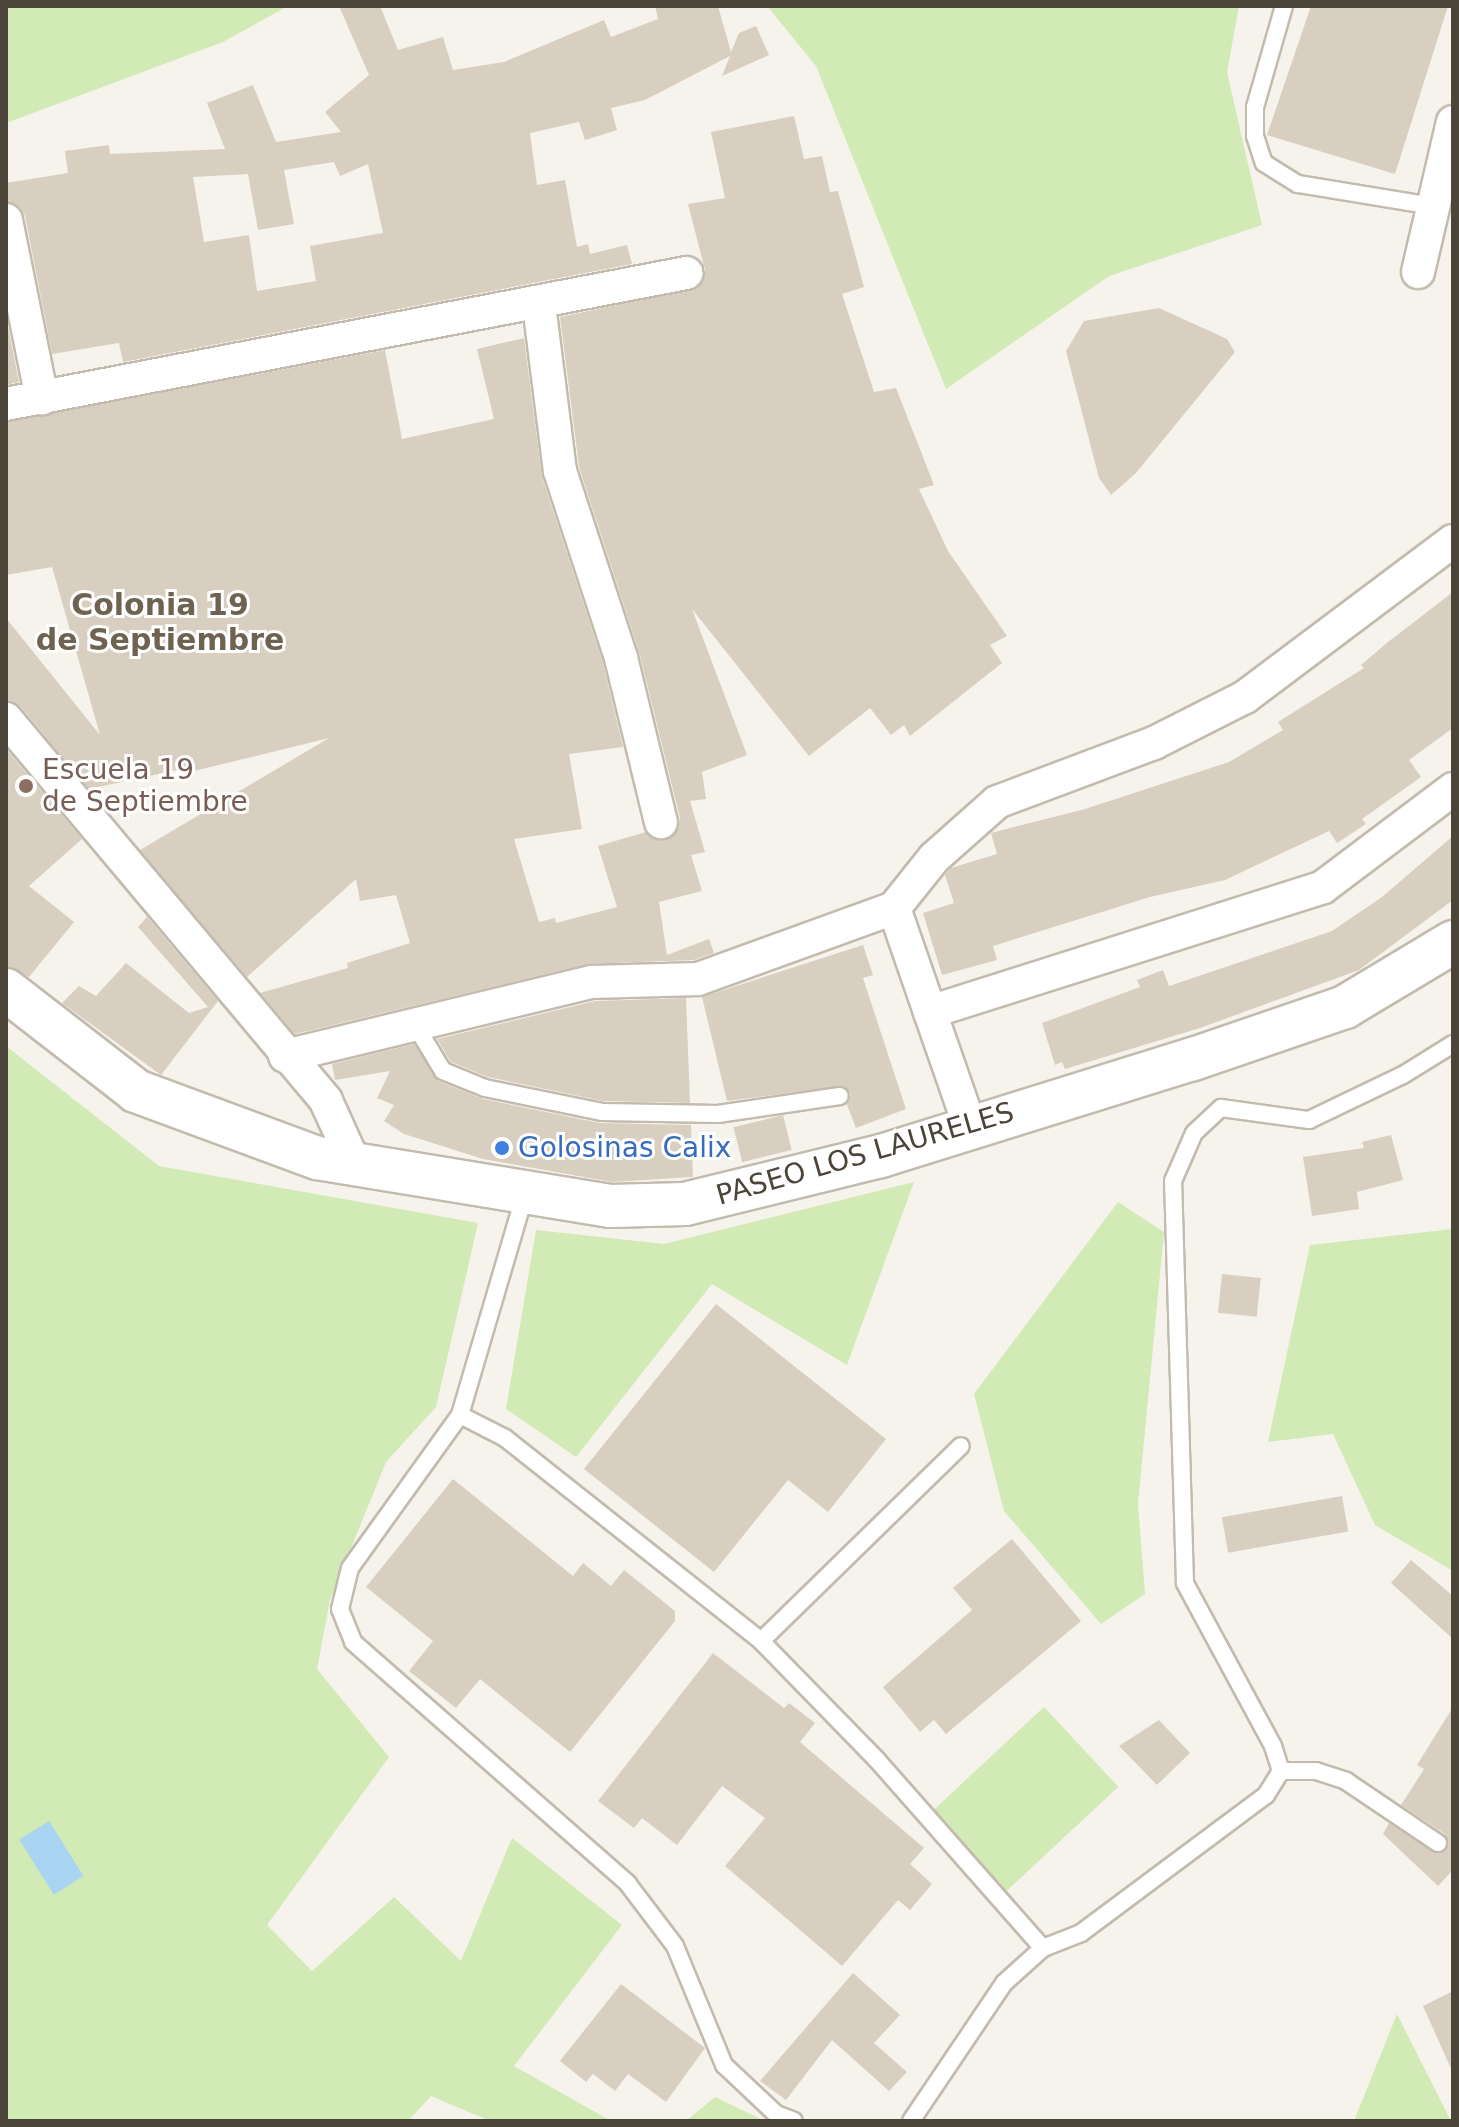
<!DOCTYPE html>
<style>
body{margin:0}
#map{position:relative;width:1459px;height:2127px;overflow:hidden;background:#f6f3ec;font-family:"DejaVu Sans",sans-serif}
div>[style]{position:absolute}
.green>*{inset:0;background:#d2eab5;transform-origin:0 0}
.water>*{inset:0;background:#a9d4f2;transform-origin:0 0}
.building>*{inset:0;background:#d8cfc1;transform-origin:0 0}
.roads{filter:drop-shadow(2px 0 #c2bbae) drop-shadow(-2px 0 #c2bbae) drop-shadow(0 2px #c2bbae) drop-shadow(0 -2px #c2bbae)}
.service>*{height:16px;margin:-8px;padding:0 8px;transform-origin:8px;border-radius:8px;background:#fff}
.minor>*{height:32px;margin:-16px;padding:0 16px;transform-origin:16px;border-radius:16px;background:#fff}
.tertiary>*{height:42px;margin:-21px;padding:0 21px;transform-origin:21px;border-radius:21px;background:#fff}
.dots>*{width:22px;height:22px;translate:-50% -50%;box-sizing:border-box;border:4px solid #fff;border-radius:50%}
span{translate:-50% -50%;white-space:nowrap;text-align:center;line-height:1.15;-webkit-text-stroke:6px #fff;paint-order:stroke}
.education-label{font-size:28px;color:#785e54}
.left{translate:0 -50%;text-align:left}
.shop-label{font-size:28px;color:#366cbe}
.street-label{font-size:28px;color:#4b4439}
.neighbourhood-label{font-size:30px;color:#6e6250;font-weight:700}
.frame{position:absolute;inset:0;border:8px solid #4b4439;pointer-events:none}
</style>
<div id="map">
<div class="green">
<div style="clip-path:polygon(6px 6px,288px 6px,223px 42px,6px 123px)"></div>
<div style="clip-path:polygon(767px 6px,1239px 6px,1227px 72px,1262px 225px,1109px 276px,946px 389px,816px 66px)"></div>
<div style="clip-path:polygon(6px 1046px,159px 1166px,478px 1223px,436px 1407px,386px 1462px,330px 1600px,317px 1669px,389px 1757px,267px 1925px,312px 1971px,394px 1897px,461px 1961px,512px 1838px,622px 1925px,514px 2066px,611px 2121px,490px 2121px,431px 2096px,408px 2121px,6px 2121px)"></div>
<div style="clip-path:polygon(914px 1182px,847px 1365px,712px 1284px,576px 1457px,506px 1409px,536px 1230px,664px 1244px)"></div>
<div style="clip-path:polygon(1118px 1202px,1164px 1232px,1138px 1504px,1145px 1594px,1101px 1624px,1004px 1511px,974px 1394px)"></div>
<div style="clip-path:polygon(1453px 1229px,1453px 1571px,1375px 1525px,1333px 1434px,1268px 1442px,1310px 1245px)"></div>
<div style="left:1044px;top:1707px;width:109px;height:156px;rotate:47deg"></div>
<div style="clip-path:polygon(1397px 2014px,1451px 2121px,1354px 2121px)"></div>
<div style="clip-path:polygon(715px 2097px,765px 2121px,686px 2121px)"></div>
</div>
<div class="water">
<div style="left:49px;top:1821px;width:65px;height:35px;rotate:58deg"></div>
</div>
<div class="building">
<div style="clip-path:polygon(evenodd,339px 6px,380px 6px,398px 50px,443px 37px,453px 70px,504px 62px,604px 20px,611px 37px,658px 19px,655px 6px,718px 6px,731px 52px,739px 33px,756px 26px,769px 55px,722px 76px,730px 56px,645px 100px,611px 108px,617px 130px,585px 140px,579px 122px,530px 133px,537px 185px,565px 180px,577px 247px,588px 244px,590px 254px,627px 245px,632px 264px,123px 362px,119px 343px,52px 354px,25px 216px,20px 207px,6px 202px,6px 183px,68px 173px,65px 151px,109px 145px,110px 154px,225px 149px,207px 103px,253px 85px,276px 142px,341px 132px,325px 112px,369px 75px,339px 6px,334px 162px,340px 176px,368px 164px,383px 233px,310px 246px,316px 281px,257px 291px,249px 235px,204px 242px,193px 177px,248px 174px,258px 230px,294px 224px,284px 170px,334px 162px)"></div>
<div style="clip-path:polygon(1311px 6px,1448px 6px,1395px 174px,1267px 135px)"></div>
<div style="clip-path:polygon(794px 116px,804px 159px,822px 156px,830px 192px,838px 191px,864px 287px,842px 294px,874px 392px,896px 388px,934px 485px,919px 489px,948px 551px,1007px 636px,990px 645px,1002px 663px,910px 736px,904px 725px,891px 735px,870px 708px,809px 756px,692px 609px,747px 755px,702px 772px,706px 799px,690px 801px,705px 852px,691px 855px,702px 891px,659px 902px,667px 955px,709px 939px,714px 953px,694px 960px,588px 964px,295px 1034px,260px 993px,348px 968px,347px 963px,410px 943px,396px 895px,360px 901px,356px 879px,247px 977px,140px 850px,329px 738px,178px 775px,177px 770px,89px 789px,21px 707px,6px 700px,6px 618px,100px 735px,52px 567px,6px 575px,6px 422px,385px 350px,402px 439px,494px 419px,477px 349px,524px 338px,542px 477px,603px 663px,623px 747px,569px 754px,582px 829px,514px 839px,539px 922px,555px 918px,556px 923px,617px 907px,598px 846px,646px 832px,666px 840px,679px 828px,680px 818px,639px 652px,579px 467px,560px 317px,698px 288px,705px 270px,688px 204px,725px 198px,711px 132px)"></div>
<div style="clip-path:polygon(1159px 308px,1227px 339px,1235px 352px,1136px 473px,1111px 495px,1099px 478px,1066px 351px,1084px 321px)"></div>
<div style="clip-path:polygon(6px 316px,19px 382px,6px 385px)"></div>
<div style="clip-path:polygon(1453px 592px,1453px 728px,1409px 760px,1421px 777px,1362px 819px,1366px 824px,1337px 843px,1329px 831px,1225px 880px,1150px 897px,993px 946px,997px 960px,942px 975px,923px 913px,954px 903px,945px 875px,951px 868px,997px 854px,991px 833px,1085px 809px,1229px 762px,1283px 730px,1278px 722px,1364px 668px,1361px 665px,1388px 642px)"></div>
<div style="clip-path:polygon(6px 749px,82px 839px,29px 886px,74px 922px,29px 977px,6px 967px)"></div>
<div style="clip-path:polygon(1453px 836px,1453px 900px,1359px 970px,1200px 1028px,1065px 1069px,1062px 1062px,1055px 1065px,1042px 1023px,1140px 987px,1137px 980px,1163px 970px,1169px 986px,1332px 931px,1382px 897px)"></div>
<div style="clip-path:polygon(147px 917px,218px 1001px,161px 1075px,62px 1003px,79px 986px,96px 996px,126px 963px,189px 1013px,208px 1007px,138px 927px)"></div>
<div style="clip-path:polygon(863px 945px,873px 975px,863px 978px,906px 1109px,856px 1128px,847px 1105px,851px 1094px,843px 1086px,727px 1101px,702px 997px)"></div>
<div style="clip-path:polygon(686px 998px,690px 1103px,603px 1101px,488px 1077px,451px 1062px,437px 1039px,595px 1001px)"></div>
<div style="clip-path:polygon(414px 1044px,438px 1081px,483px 1099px,600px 1123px,691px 1125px,693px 1177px,612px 1182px,483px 1159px,404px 1134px,384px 1121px,394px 1105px,377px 1098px,390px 1071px,335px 1080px,332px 1064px)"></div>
<div style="left:783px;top:1115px;width:36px;height:51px;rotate:76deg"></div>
<div style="clip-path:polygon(1391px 1135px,1403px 1180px,1357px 1192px,1359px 1209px,1312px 1216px,1303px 1157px,1364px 1148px,1362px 1142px)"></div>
<div style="left:1222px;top:1274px;width:39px;height:39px;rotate:6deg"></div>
<div style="clip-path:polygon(716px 1304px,886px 1439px,828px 1512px,788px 1480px,714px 1572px,584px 1469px)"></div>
<div style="clip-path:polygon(453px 1479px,573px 1576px,583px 1563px,611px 1586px,624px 1570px,675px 1611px,675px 1621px,570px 1752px,480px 1679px,456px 1708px,409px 1671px,433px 1641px,366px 1587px)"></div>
<div style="left:1342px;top:1496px;width:36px;height:122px;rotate:80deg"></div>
<div style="clip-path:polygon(1012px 1539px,1081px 1621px,946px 1734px,934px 1720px,920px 1732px,883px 1687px,972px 1610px,953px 1588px)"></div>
<div style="clip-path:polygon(1411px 1560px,1453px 1596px,1453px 1639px,1391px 1583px)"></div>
<div style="clip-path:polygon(713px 1653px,784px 1708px,789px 1703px,815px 1723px,800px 1742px,924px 1848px,910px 1864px,932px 1884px,910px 1910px,898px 1900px,842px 1966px,725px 1866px,765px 1818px,722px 1786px,677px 1845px,642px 1818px,634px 1828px,598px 1801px)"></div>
<div style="clip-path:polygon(1453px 1707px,1453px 1870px,1438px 1886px,1383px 1834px,1389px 1823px,1433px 1852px,1447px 1848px,1445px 1834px,1401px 1805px,1424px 1769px,1417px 1765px)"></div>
<div style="clip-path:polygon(1159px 1720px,1190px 1753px,1157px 1785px,1119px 1746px)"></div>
<div style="clip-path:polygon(853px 1973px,900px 2015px,874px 2043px,907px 2072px,889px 2091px,832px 2040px,786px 2100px,760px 2081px)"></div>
<div style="clip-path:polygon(621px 1984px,705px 2048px,666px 2102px,628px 2074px,615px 2091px,593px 2074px,586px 2082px,560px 2061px)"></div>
<div style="clip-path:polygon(1453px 1991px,1453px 2073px,1423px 2006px)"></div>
</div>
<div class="roads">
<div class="service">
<div style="left:1284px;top:6px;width:105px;rotate:106deg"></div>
<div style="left:1255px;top:107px;width:29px;rotate:90deg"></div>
<div style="left:1255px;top:136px;width:28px;rotate:72deg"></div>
<div style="left:1264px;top:163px;width:40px;rotate:32deg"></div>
<div style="left:1298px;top:184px;width:137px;rotate:9.3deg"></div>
<div style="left:414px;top:1023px;width:56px;rotate:58.9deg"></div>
<div style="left:443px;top:1071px;width:45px;rotate:22deg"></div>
<div style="left:485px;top:1088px;width:119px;rotate:11.6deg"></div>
<div style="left:602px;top:1112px;width:116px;rotate:1deg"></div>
<div style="left:718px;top:1114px;width:123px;rotate:-8.4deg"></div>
<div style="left:525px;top:1194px;width:230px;rotate:106.4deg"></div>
<div style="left:460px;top:1415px;width:51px;rotate:27.1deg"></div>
<div style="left:505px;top:1438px;width:327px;rotate:38.4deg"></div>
<div style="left:761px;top:1641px;width:166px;rotate:45.7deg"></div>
<div style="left:877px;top:1760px;width:251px;rotate:48.6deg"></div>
<div style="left:460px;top:1415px;width:188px;rotate:125.7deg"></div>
<div style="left:350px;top:1568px;width:42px;rotate:103.7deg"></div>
<div style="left:340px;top:1609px;width:35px;rotate:68deg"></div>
<div style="left:353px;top:1642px;width:366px;rotate:41.3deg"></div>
<div style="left:628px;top:1884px;width:78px;rotate:52.8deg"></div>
<div style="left:675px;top:1946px;width:129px;rotate:67.6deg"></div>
<div style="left:724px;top:2065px;width:71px;rotate:43.3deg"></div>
<div style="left:776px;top:2114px;width:19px;rotate:21deg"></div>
<div style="left:761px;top:1641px;width:279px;rotate:-44.3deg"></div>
<div style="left:1281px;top:1771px;width:35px"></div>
<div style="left:1316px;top:1771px;width:32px;rotate:18deg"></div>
<div style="left:1346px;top:1781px;width:111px;rotate:34deg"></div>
<div style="left:911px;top:2121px;width:166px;rotate:-56deg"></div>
<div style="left:1004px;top:1983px;width:52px;rotate:-41.9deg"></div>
<div style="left:1043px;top:1948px;width:41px;rotate:-21.5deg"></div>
<div style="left:1081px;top:1933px;width:231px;rotate:-36.7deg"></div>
<div style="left:1266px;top:1795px;width:28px;rotate:-58deg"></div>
<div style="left:1281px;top:1771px;width:26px;rotate:-108deg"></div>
<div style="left:1273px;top:1746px;width:185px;rotate:-118.4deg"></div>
<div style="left:1185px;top:1583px;width:402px;rotate:-91.7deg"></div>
<div style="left:1173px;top:1181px;width:52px;rotate:-66.4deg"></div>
<div style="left:1194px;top:1133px;width:37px;rotate:-43deg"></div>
<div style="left:1221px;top:1108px;width:89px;rotate:7.8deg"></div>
<div style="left:1309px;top:1120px;width:104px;rotate:-25.6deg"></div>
<div style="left:1403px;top:1075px;width:59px;rotate:-31.8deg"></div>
</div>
<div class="minor">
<div style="left:6px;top:220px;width:182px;rotate:78.6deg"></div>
<div style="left:1418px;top:272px;width:154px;rotate:-76.9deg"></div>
<div style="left:539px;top:305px;width:167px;rotate:82.8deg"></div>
<div style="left:560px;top:471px;width:197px;rotate:71.9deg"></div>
<div style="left:621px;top:658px;width:169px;rotate:76.3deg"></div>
<div style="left:6px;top:404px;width:693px;rotate:-10.9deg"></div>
<div style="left:6px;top:719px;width:498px;rotate:50deg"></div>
<div style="left:326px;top:1101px;width:70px;rotate:65.6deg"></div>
<div style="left:894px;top:908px;width:110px;rotate:70.9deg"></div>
<div style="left:285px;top:1056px;width:316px;rotate:-13.6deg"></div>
<div style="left:592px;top:982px;width:106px;rotate:-1.6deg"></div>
<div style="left:698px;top:979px;width:208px;rotate:-19.9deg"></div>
<div style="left:894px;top:908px;width:64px;rotate:-51.3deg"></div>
<div style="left:934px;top:858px;width:84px;rotate:-41.6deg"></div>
<div style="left:997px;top:802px;width:168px;rotate:-20.6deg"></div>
<div style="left:1154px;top:743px;width:102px;rotate:-26.8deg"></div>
<div style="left:1245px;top:697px;width:260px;rotate:-36.9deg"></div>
<div style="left:969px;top:1124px;width:119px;rotate:-109.2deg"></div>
<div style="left:930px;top:1012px;width:412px;rotate:-17.6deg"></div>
<div style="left:1323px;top:887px;width:163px;rotate:-37deg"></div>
</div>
<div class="tertiary">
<div style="left:6px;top:990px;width:165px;rotate:37.8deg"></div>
<div style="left:136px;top:1091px;width:193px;rotate:20.3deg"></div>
<div style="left:317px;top:1158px;width:297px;rotate:9.3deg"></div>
<div style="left:610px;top:1206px;width:75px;rotate:-1.5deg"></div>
<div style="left:685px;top:1204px;width:202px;rotate:-13.8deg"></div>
<div style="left:881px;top:1156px;width:327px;rotate:-17.3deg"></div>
<div style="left:1193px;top:1059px;width:161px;rotate:-18.9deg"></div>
<div style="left:1345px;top:1007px;width:126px;rotate:-31deg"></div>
</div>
</div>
<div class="dots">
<div style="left:26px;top:786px;background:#8d6e63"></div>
<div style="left:502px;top:1148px;background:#3f7fe0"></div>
</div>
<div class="education-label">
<span class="left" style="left:42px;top:786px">Escuela 19<br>de Septiembre</span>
</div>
<div class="shop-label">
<span class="left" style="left:518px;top:1148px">Golosinas Calix</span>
</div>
<div class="street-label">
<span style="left:865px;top:1154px;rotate:-16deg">PASEO LOS LAURELES</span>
</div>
<div class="neighbourhood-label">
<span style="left:160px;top:622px">Colonia 19<br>de Septiembre</span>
</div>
<div class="frame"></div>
</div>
